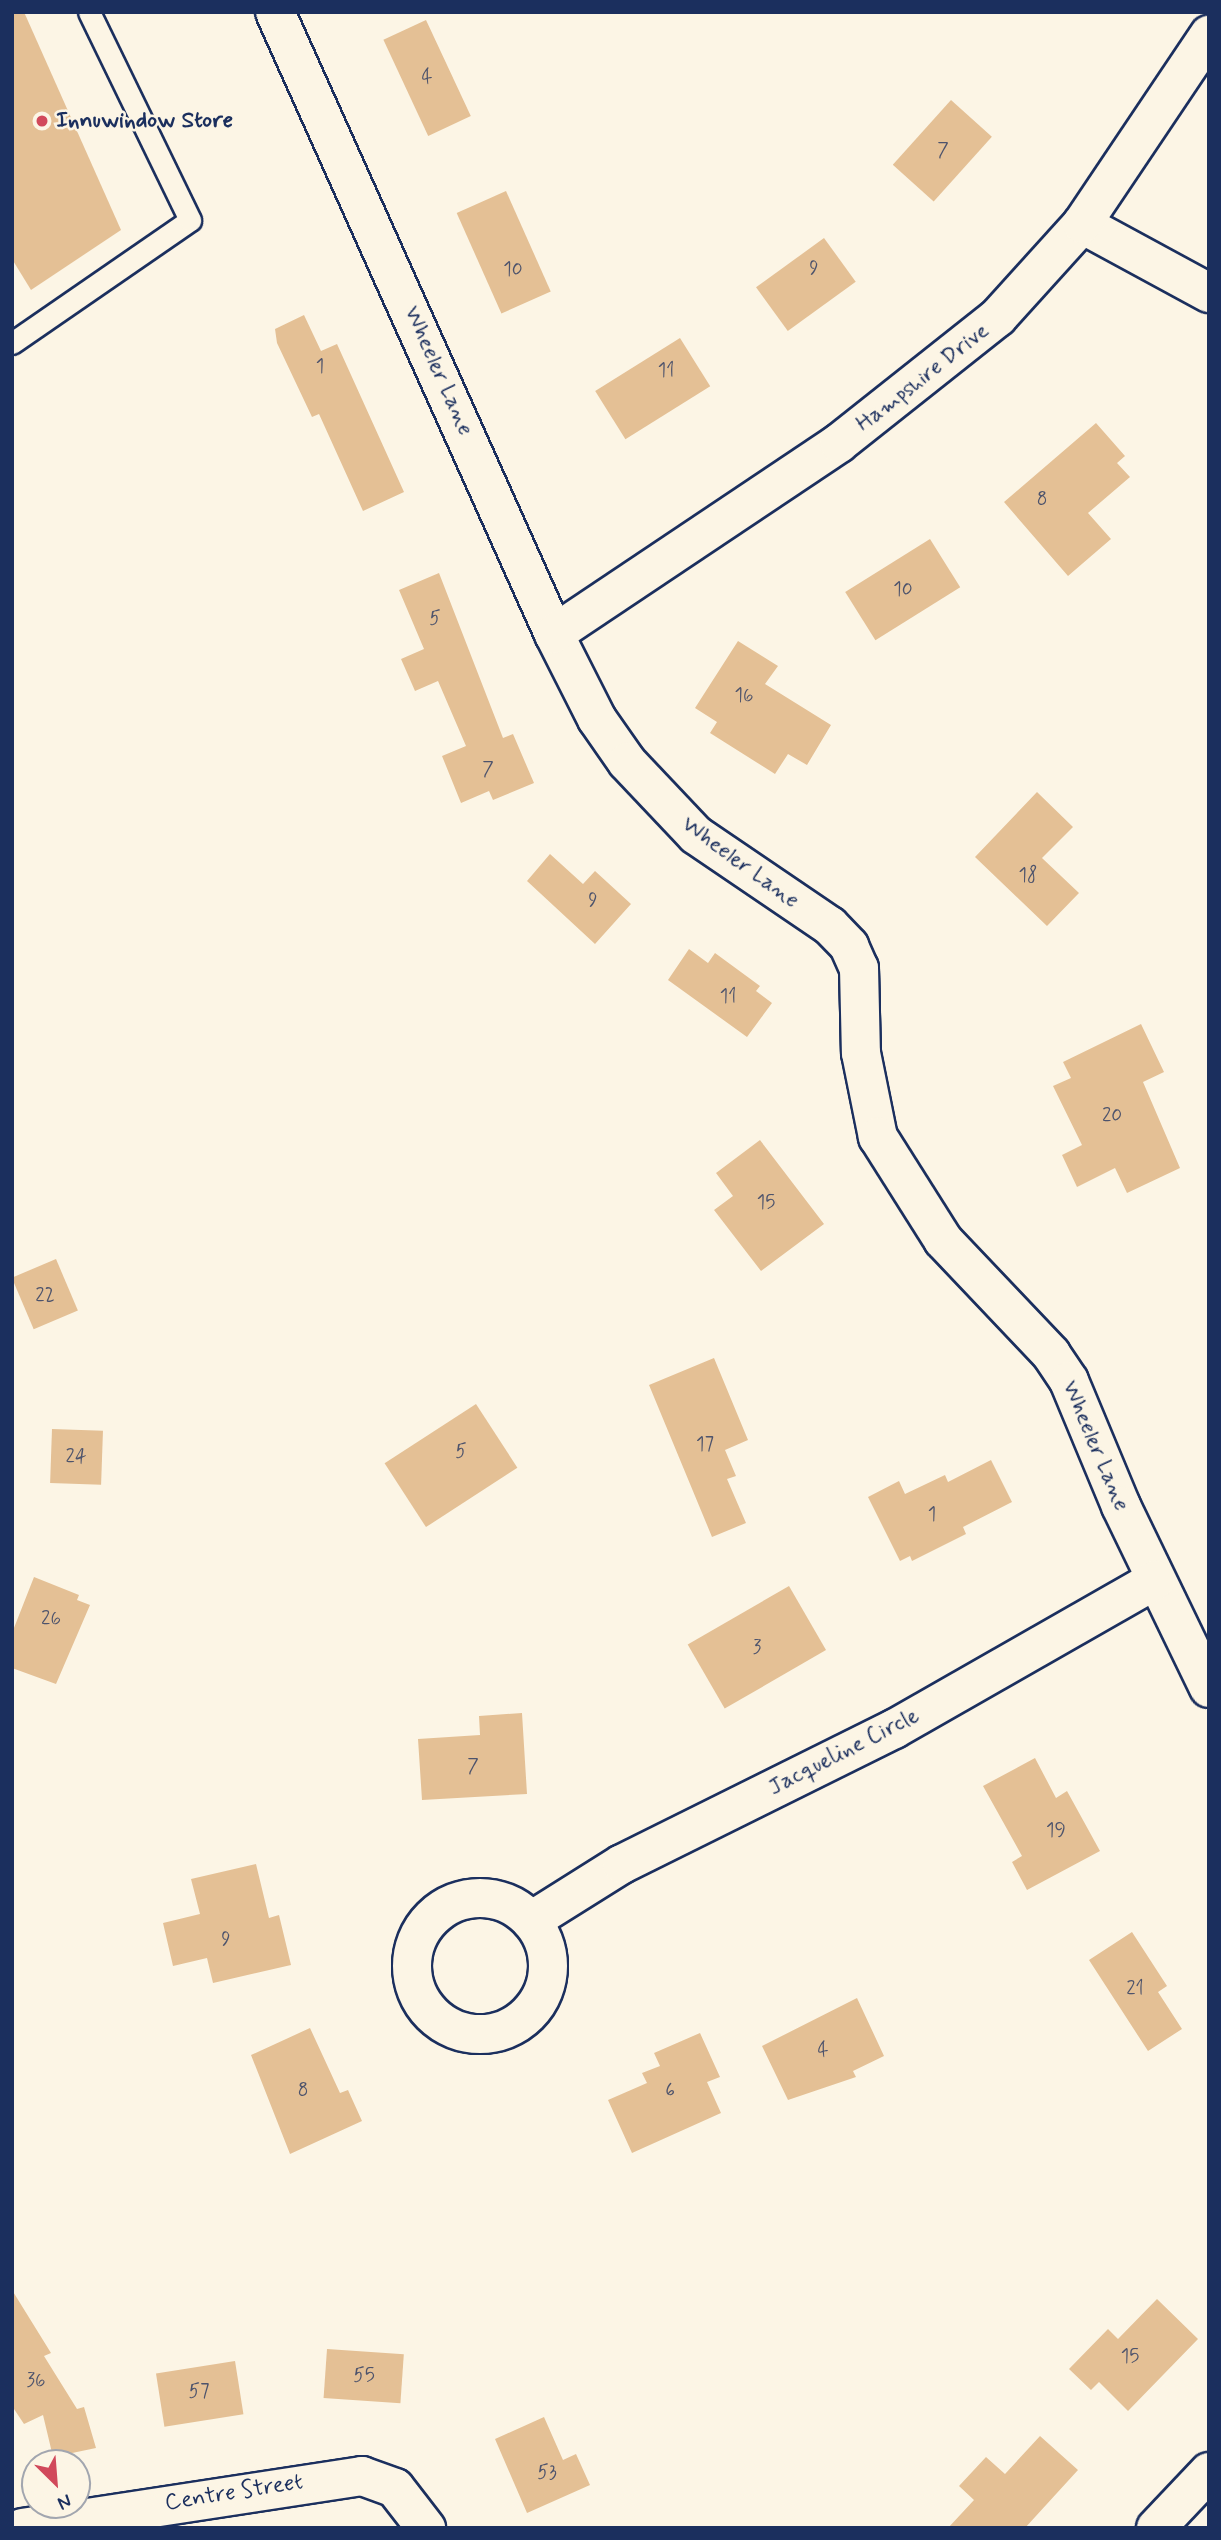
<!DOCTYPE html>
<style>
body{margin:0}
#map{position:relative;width:1221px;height:2540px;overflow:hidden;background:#fcf5e5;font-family:Mynerve,sans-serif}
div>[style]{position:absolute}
.building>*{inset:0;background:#e4c095;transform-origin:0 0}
.roads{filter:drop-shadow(2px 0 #1b2f5e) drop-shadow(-2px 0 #1b2f5e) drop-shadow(0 2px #1b2f5e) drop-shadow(0 -2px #1b2f5e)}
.lane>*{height:21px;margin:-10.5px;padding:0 10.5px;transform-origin:10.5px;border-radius:10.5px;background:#fcf5e5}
.street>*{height:38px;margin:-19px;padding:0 19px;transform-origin:19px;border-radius:19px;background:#fcf5e5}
.street>.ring{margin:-19px;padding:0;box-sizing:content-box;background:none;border:38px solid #fcf5e5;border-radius:50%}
.dots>*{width:19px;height:19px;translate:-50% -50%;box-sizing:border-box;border:4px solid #fcf5e5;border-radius:50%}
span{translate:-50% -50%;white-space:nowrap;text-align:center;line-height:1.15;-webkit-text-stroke:5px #fcf5e5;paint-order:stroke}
.number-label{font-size:19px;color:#4d536c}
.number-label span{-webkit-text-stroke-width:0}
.poi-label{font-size:23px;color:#1b2f5e;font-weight:700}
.left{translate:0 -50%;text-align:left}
.street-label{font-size:23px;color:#1b2f5e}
.frame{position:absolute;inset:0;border:14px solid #1b2f5e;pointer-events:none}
.north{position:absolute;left:21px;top:2449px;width:70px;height:70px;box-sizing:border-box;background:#fcf5e5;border:2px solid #a2a6af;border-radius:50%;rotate:155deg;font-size:19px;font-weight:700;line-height:28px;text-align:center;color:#1b2f5e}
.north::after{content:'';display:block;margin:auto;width:24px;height:32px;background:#d1495b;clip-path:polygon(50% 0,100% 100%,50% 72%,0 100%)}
</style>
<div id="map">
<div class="building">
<div style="clip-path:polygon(12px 12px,24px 12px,121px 230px,31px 290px,12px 259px)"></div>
<div style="left:426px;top:20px;width:106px;height:47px;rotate:65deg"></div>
<div style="left:951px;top:100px;width:55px;height:87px;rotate:42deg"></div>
<div style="left:506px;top:191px;width:110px;height:54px;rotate:66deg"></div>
<div style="left:824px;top:238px;width:54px;height:84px;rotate:54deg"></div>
<div style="clip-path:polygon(304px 315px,321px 351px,337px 344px,404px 492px,363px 511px,319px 414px,312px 417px,277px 343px,275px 329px)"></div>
<div style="left:680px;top:338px;width:57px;height:100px;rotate:58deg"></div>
<div style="clip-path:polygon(1096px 423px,1125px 456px,1117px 463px,1130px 477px,1088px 513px,1111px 539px,1068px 576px,1004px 502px)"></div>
<div style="left:930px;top:539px;width:57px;height:100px;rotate:58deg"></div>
<div style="clip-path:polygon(439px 573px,503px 738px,513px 734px,534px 783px,493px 800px,489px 791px,461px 803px,442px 756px,466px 746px,438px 681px,415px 691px,401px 659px,424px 649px,399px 590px)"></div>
<div style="clip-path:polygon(738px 641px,778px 666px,765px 684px,831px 725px,807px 765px,788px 754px,775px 774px,710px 733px,717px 722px,695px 708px)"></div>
<div style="clip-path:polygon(1037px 792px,1073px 827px,1042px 858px,1079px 893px,1047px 926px,975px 857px)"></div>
<div style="clip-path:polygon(550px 854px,583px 884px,595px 871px,631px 904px,595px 944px,527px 881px)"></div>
<div style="clip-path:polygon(689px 949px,708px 963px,715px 953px,760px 986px,756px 991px,772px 1003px,747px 1037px,668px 980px)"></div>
<div style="clip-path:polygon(1141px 1024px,1164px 1072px,1143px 1082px,1180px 1168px,1127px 1193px,1115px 1168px,1077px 1187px,1062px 1155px,1082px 1145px,1053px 1086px,1071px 1078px,1063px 1062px)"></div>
<div style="clip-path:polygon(760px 1140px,824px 1224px,761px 1271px,714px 1210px,733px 1196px,716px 1173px)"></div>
<div style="left:56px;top:1259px;width:56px;height:48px;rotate:67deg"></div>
<div style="clip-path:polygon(714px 1358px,748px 1440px,725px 1450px,736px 1476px,727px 1479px,746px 1523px,712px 1537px,649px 1385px)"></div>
<div style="left:476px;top:1404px;width:76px;height:109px;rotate:57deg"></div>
<div style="left:52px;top:1429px;width:51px;height:54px;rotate:2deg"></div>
<div style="clip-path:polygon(991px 1460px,1012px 1502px,963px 1527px,966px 1534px,912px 1561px,910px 1556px,900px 1561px,868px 1497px,899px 1481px,905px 1494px,945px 1475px,948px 1482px)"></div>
<div style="clip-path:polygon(34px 1577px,79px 1595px,77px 1600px,90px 1605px,56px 1684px,12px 1668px,12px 1633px)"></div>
<div style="left:789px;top:1586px;width:74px;height:117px;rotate:60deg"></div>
<div style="clip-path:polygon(522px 1713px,527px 1794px,422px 1800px,418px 1739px,480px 1735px,479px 1716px)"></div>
<div style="clip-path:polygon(1035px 1758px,1056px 1798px,1067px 1791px,1100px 1851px,1027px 1890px,1012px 1862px,1022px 1856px,983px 1786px)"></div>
<div style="clip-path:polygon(256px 1864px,269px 1918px,279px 1915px,291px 1965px,213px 1983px,207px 1958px,173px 1966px,163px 1923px,200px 1914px,191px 1879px)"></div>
<div style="clip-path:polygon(1132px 1932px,1167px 1986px,1158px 1992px,1182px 2029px,1148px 2051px,1089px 1960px)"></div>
<div style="clip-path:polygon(857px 1998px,884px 2056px,853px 2071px,856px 2077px,788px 2100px,762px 2046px)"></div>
<div style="clip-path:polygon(310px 2028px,340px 2093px,348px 2090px,362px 2121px,290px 2154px,251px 2055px)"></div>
<div style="clip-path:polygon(700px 2033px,720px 2077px,707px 2082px,721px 2113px,632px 2153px,608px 2100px,647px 2083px,642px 2073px,660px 2066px,654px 2053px)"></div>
<div style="clip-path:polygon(12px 2290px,51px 2353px,44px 2356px,77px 2409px,84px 2407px,96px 2448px,53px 2457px,43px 2415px,24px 2424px,12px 2406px)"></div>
<div style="clip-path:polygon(1157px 2299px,1198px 2339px,1128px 2411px,1099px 2382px,1091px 2390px,1069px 2369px,1108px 2329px,1118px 2339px)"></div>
<div style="left:327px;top:2349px;width:77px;height:49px;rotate:4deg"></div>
<div style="left:235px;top:2361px;width:54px;height:80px;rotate:81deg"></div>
<div style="clip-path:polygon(544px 2417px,563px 2460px,576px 2454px,590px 2485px,527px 2513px,495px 2439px)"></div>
<div style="clip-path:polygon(1040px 2436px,1078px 2470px,1025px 2528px,948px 2528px,974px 2500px,959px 2486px,986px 2457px,1005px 2474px)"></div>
</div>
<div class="roads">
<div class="lane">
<div style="left:12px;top:343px;width:216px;rotate:-34.6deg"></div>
<div style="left:190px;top:220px;width:231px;rotate:-115.9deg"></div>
</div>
<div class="street">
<div style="left:275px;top:12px;width:682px;rotate:65.84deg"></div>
<div style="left:554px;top:634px;width:95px;rotate:63.2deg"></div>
<div style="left:597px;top:719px;width:52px;rotate:55.1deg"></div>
<div style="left:627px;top:762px;width:100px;rotate:46.6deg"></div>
<div style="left:696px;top:835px;width:162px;rotate:34.2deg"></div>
<div style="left:830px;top:926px;width:28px;rotate:46deg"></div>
<div style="left:849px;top:946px;width:24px;rotate:66deg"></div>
<div style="left:859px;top:968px;width:85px;rotate:88.7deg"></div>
<div style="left:861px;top:1053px;width:86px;rotate:78.6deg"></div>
<div style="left:878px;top:1137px;width:122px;rotate:57.7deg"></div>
<div style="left:943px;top:1240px;width:157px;rotate:46.5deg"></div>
<div style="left:1051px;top:1354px;width:32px;rotate:56deg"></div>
<div style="left:1069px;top:1381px;width:135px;rotate:67.4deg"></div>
<div style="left:1121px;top:1506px;width:202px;rotate:64.2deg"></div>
<div style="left:1082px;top:224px;width:145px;rotate:28.5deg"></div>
<div style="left:554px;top:634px;width:343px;rotate:-33.8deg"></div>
<div style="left:839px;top:443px;width:203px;rotate:-38.4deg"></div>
<div style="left:998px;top:317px;width:125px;rotate:-47.9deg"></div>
<div style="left:1082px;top:224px;width:228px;rotate:-56.1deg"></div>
<div class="ring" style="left:412px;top:1898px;width:98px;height:98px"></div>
<div style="left:531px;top:1921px;width:107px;rotate:-32.1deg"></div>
<div style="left:622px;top:1864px;width:304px;rotate:-26.4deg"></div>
<div style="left:894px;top:1729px;width:301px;rotate:-29.7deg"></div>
<div style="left:22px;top:2528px;width:344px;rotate:-8.7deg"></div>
<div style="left:362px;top:2476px;width:35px;rotate:20deg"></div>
<div style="left:395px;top:2488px;width:51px;rotate:52.2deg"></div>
<div style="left:1156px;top:2528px;width:77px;rotate:-46.6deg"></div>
</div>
</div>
<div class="dots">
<div style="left:42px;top:121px;background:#d1495b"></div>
</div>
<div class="number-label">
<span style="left:427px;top:78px">4</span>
<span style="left:943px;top:151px">7</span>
<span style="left:814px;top:269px">9</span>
<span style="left:513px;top:270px">10</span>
<span style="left:320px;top:367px">1</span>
<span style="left:666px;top:371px">11</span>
<span style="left:1042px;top:500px">8</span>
<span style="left:903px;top:590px">10</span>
<span style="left:435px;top:619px">5</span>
<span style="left:744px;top:696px">16</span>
<span style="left:488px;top:770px">7</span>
<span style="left:1028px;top:876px">18</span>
<span style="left:593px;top:901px">9</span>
<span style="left:728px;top:997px">11</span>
<span style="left:1112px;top:1116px">20</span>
<span style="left:766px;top:1203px">15</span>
<span style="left:45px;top:1296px">22</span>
<span style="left:705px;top:1445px">17</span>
<span style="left:461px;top:1452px">5</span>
<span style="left:76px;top:1457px">24</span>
<span style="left:932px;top:1515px">1</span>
<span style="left:51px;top:1619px">26</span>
<span style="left:757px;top:1648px">3</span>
<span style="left:473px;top:1767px">7</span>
<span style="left:1056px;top:1831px">19</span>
<span style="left:226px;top:1940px">9</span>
<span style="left:1135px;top:1989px">21</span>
<span style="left:823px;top:2051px">4</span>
<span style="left:303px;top:2091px">8</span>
<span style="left:670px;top:2091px">6</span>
<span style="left:1130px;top:2357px">15</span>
<span style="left:364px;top:2376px">55</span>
<span style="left:36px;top:2381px">36</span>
<span style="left:199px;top:2392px">57</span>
<span style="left:547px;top:2473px">53</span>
</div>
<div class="poi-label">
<span class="left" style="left:56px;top:121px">Innuwindow Store</span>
</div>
<div class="street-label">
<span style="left:438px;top:371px;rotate:66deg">Wheeler Lane</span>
<span style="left:923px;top:378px;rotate:-38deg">Hampshire Drive</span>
<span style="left:740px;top:863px;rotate:36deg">Wheeler Lane</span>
<span style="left:1095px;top:1446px;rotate:67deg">Wheeler Lane</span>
<span style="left:844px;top:1752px;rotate:-27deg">Jacqueline Circle</span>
<span style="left:234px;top:2493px;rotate:-9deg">Centre Street</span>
</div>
<div class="frame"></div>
<div class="north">N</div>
</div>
